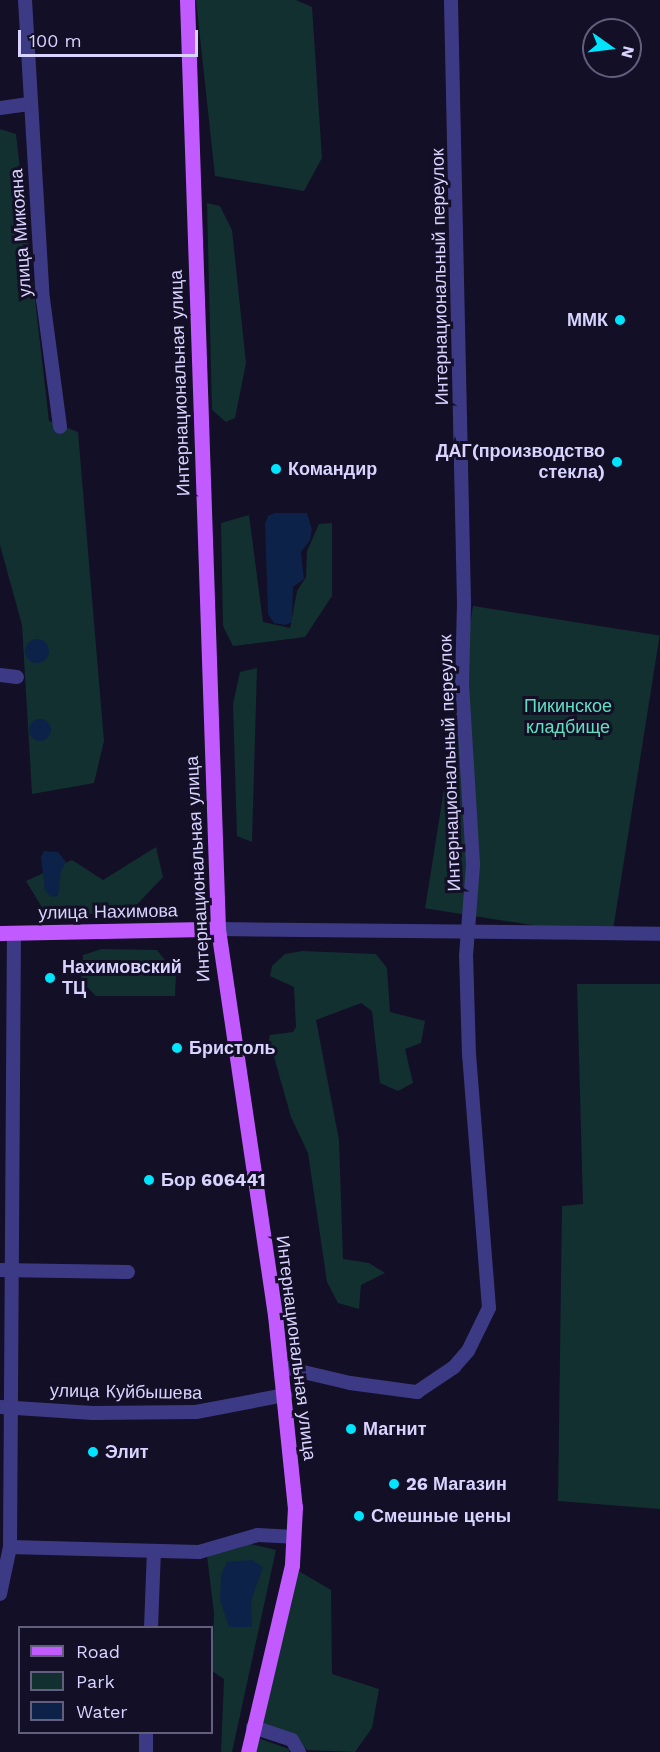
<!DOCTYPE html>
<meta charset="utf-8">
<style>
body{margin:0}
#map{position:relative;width:660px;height:1752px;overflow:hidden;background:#130f26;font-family:"Work Sans",sans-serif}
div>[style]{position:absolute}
.green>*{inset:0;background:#12302f;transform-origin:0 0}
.water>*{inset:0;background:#0c2248}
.round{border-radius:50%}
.minor>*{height:14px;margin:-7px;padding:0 7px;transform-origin:7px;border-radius:7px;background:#3d3a85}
.major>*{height:15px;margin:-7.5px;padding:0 7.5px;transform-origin:7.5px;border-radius:7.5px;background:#c25bff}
.dots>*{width:16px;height:16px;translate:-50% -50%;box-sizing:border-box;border:3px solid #130f26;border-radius:50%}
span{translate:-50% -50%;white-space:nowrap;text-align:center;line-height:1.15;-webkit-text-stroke:6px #130f26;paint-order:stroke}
.street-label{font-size:18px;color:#d9d4ff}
.poi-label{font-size:18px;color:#d9d4ff;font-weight:700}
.right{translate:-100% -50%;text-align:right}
.left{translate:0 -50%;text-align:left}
.park-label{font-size:18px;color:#5fe0c0}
.legend{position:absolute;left:18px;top:1626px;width:195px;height:108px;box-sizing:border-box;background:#130f26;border:2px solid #625e7d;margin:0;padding:8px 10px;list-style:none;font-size:18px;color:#d9d4ff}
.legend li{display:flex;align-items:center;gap:12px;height:30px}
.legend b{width:30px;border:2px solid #625e7d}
.north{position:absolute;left:582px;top:18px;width:60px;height:60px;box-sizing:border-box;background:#130f26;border:2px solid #625e7d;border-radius:50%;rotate:104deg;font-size:16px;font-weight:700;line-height:24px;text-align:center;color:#d9d4ff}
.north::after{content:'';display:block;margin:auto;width:21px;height:27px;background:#00e5ff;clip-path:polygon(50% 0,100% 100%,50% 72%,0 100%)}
.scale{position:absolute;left:18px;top:30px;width:180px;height:27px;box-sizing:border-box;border:3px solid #d9d4ff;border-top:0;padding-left:8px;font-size:18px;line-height:21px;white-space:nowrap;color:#d9d4ff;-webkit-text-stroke:4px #130f26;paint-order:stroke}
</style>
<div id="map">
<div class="green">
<div style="clip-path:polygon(196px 0,296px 0,312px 7px,322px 158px,304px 191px,215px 176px)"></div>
<div style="clip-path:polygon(0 129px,16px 134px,49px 421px,78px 432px,104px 741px,94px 783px,32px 794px,22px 625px,0 545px)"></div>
<div style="clip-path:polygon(207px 203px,220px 206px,232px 230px,246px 363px,235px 418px,226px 422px,212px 410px)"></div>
<div style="clip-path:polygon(249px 515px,263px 622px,290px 628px,297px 591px,306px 577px,307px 551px,319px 524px,332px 523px,332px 596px,305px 637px,233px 646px,223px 626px,221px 523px)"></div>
<div style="left:473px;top:606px;width:189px;height:306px;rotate:9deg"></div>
<div style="clip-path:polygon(257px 668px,252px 842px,237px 836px,233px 704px,240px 672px)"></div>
<div style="clip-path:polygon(156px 847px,163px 877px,128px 914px,46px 914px,26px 881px,72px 860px,103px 880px)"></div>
<div style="clip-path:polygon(102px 949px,157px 950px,176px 974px,175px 996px,96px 996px,81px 981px,83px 955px)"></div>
<div style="clip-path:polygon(302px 951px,376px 954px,387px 968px,390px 1012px,425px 1021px,421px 1043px,405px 1049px,413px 1083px,398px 1091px,380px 1083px,372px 1011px,361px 1003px,316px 1020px,339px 1140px,343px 1259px,369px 1263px,385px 1273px,361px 1285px,359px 1309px,338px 1303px,327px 1282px,308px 1153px,291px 1117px,269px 1039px,270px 1035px,293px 1032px,296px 1027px,294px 987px,270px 976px,272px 966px,285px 954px)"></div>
<div style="clip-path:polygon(577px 984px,660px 984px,660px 1509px,558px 1501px,562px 1206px,583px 1204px)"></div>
<div style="clip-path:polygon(246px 1543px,276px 1550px,232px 1752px,221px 1752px,224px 1679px,212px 1671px,214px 1613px,207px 1556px)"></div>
<div style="clip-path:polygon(297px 1570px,331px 1590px,332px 1674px,379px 1689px,372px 1728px,355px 1752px,307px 1750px,296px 1737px,258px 1724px)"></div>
<div style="clip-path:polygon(255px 1737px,289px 1749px,289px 1752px,252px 1752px)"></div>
</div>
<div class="water">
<div style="clip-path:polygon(275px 513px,307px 513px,312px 529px,310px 540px,301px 552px,304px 579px,293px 587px,292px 622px,285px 625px,274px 623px,268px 614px,265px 524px,268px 516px)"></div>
<div class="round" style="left:25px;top:639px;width:24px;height:24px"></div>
<div class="round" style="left:29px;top:719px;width:22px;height:22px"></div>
<div style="clip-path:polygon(44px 851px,58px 852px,66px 862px,61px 871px,58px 896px,52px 897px,45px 891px,41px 857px)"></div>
<div style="clip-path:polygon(252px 1560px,263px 1567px,251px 1601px,252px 1627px,229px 1627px,220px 1600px,221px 1575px,227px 1562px)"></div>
</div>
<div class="minor">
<div style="left:25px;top:0;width:300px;rotate:86.6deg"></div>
<div style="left:43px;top:299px;width:129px;rotate:82.4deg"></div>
<div style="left:0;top:108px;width:29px;rotate:-8deg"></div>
<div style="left:0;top:675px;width:17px;rotate:7deg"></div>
<div style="left:218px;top:929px;width:442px;rotate:0.6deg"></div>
<div style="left:0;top:1270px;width:128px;rotate:0.9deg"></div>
<div style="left:282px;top:1367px;width:70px;rotate:13.2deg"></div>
<div style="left:350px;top:1383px;width:68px;rotate:7.7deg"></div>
<div style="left:417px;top:1392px;width:45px;rotate:-34deg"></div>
<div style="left:454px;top:1367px;width:21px;rotate:-49deg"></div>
<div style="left:468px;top:1351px;width:48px;rotate:-64deg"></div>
<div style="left:489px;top:1308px;width:254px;rotate:-94.5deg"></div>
<div style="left:469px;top:1055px;width:99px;rotate:-91.7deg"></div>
<div style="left:466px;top:956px;width:92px;rotate:-85.6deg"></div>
<div style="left:473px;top:864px;width:179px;rotate:-93.5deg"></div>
<div style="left:462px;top:685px;width:82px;rotate:-88.6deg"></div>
<div style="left:464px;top:603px;width:603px;rotate:-91.24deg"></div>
<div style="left:0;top:1407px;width:93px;rotate:3.7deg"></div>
<div style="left:93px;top:1413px;width:103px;rotate:-0.6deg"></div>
<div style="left:196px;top:1412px;width:91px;rotate:-10.8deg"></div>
<div style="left:10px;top:1547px;width:189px;rotate:1.5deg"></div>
<div style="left:199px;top:1552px;width:61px;rotate:-16.1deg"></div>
<div style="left:258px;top:1535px;width:36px;rotate:3deg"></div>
<div style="left:0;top:1594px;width:48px;rotate:-78deg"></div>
<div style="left:10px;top:1547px;width:613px;rotate:-89.63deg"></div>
<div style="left:151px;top:1628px;width:77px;rotate:-87.8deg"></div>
<div style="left:253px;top:1727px;width:41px;rotate:18.4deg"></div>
<div style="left:292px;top:1740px;width:14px;rotate:60deg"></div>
<div style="left:146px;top:1752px;width:20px;rotate:-90deg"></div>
</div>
<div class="major">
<div style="left:187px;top:0;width:930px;rotate:88.09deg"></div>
<div style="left:218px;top:929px;width:390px;rotate:81.6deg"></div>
<div style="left:275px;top:1315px;width:193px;rotate:84.1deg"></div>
<div style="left:295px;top:1507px;width:58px;rotate:93deg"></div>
<div style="left:292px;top:1565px;width:192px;rotate:103.2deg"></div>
<div style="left:0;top:933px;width:218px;rotate:-1.1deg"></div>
</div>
<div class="dots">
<div style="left:620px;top:320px;background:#00e5ff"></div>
<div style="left:617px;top:462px;background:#00e5ff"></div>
<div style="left:276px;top:469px;background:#00e5ff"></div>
<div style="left:50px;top:978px;background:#00e5ff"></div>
<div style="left:177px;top:1048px;background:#00e5ff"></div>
<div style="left:149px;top:1180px;background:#00e5ff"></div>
<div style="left:351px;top:1429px;background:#00e5ff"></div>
<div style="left:93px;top:1452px;background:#00e5ff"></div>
<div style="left:394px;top:1484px;background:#00e5ff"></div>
<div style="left:359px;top:1516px;background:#00e5ff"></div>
</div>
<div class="street-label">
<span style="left:21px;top:233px;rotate:-94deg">улица Микояна</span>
<span style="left:440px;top:277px;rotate:-91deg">Интернациональный переулок</span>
<span style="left:180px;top:383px;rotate:-92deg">Интернациональная улица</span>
<span style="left:450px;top:763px;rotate:-92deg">Интернациональный переулок</span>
<span style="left:198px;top:869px;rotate:-93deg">Интернациональная улица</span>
<span style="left:108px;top:912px;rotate:-1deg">улица Нахимова</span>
<span style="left:296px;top:1348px;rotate:83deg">Интернациональная улица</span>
<span style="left:126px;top:1392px;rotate:1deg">улица Куйбышева</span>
</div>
<div class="poi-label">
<span class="right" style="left:608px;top:320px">ММК</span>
<span class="right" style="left:605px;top:462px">ДАГ(производство<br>стекла)</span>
<span class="left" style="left:288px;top:469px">Командир</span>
<span class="left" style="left:62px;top:978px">Нахимовский<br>ТЦ</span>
<span class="left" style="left:189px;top:1048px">Бристоль</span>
<span class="left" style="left:161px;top:1180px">Бор 606441</span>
<span class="left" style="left:363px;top:1429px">Магнит</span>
<span class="left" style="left:105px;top:1452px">Элит</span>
<span class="left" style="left:406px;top:1484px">26 Магазин</span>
<span class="left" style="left:371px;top:1516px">Смешные цены</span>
</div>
<div class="park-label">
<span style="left:568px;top:717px">Пикинское<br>кладбище</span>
</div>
<ul class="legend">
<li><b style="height:8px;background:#c25bff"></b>Road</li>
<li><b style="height:16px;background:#12302f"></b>Park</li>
<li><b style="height:16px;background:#0c2248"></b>Water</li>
</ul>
<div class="north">N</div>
<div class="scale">100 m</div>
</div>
